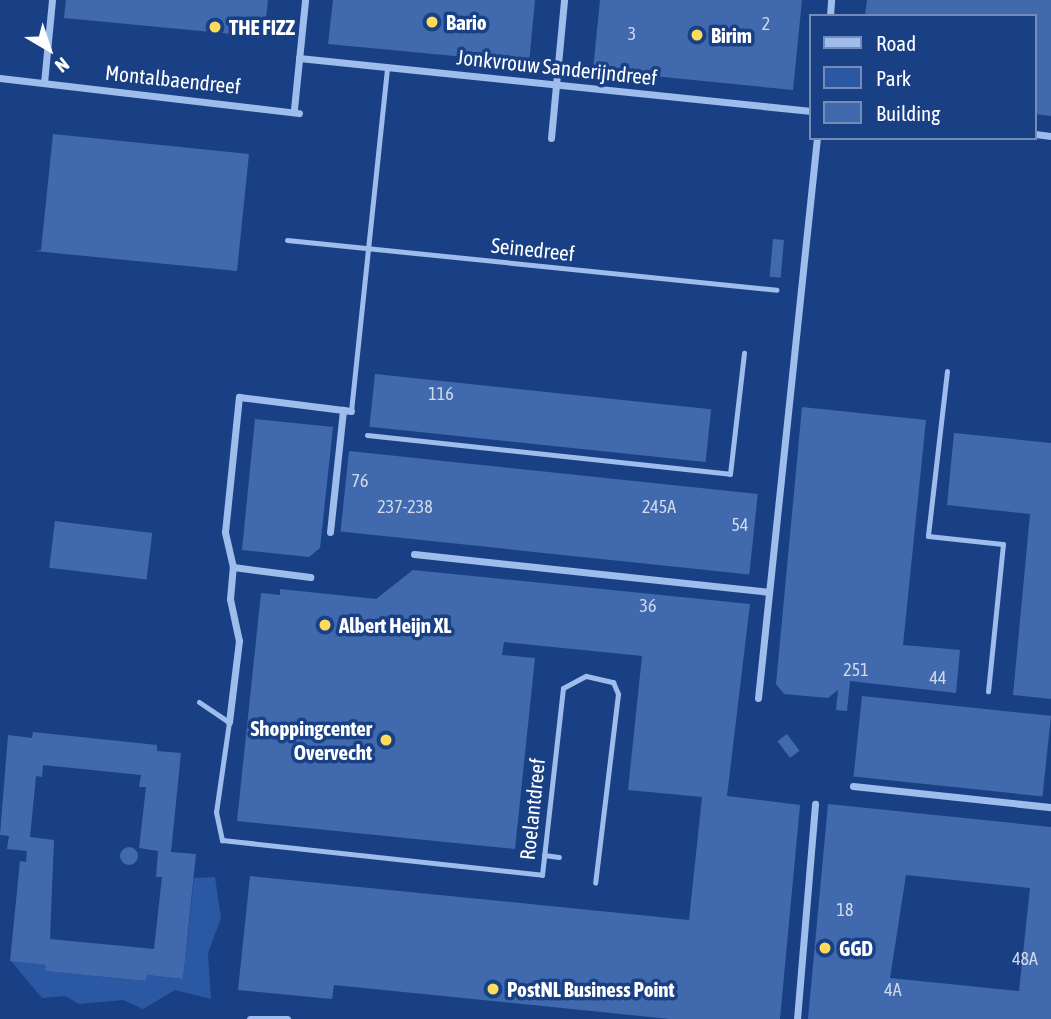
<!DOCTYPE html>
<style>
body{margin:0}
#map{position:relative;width:1051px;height:1019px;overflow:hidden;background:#194085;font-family:"Asap Condensed",sans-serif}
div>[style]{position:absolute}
.green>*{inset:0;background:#2b58a3}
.building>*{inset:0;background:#4169ae;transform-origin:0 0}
.round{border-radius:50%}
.lane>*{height:5px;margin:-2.5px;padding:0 2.5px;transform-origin:2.5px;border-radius:2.5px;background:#9ebcec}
.street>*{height:7px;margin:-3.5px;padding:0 3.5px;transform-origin:3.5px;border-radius:3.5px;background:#9ebcec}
.dots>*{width:19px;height:19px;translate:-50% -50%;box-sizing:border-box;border:4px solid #194085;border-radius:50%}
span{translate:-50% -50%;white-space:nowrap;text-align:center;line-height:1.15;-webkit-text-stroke:7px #194085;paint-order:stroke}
.number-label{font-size:18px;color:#d0daeb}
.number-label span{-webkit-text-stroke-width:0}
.poi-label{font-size:21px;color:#fff;font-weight:700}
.left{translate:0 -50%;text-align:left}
.right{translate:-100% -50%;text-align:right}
.street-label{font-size:21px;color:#fff}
.legend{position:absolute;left:809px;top:14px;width:228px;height:126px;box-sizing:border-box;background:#194085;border:2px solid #758cb6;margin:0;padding:9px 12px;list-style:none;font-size:21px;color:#fff}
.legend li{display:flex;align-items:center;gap:14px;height:35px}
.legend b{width:35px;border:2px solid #758cb6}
.north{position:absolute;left:14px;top:14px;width:70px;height:70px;-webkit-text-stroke:5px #194085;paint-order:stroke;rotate:141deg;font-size:19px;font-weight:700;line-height:28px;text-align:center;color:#fff}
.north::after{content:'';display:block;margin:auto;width:24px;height:32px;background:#fff;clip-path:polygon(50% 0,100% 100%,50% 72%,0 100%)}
</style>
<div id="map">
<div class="green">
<div style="clip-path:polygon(215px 877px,221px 918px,208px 953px,211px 999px,175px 990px,143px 1009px,123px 1000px,79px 1004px,65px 996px,42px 998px,11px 961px,46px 965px,46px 971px,146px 981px,147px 975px,183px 979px,194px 878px)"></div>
</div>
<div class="building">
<div style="clip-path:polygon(66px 0,268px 0,264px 37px,64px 18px)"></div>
<div style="clip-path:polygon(333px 0,535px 0,529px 63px,328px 44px)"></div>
<div style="clip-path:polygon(600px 0,802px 0,793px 90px,593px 70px)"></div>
<div style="clip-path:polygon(867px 0,1051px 0,1051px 116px,1035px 114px,1035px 16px,865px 16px)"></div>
<div style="clip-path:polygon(53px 134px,249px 154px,237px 271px,35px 251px,41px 250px)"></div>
<div style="left:773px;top:239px;width:11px;height:38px;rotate:5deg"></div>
<div style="left:375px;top:374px;width:338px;height:53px;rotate:6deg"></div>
<div style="clip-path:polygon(802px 407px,926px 420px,903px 645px,960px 650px,956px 693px,850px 681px,847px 711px,836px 710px,838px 690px,828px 698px,784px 694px,776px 684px)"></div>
<div style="clip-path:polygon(255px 419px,333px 427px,320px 548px,309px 557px,242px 550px)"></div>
<div style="clip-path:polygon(954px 433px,1051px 443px,1051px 699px,1013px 695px,1030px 514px,947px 505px)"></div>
<div style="left:349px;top:451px;width:411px;height:81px;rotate:6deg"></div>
<div style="left:55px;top:521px;width:98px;height:47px;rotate:7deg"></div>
<div style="clip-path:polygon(413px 570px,750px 604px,727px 796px,800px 805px,780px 1019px,670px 1019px,334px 985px,332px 999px,238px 990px,250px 876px,689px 920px,702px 797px,628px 790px,642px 656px,504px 642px,502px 655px,535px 658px,515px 849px,237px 821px,261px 593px,280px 595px,280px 589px,376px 599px)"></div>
<div style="left:862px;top:696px;width:190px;height:81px;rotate:6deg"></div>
<div style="clip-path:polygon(evenodd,33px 732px,157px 745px,157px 751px,181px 753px,171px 852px,196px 854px,183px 979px,147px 975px,146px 981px,45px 971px,46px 965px,10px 961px,20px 861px,26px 862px,27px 851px,7px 849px,9px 836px,0 835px,8px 735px,32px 738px,33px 732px,43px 765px,141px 775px,139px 787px,146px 787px,139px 848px,158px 851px,156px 877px,162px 877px,154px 949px,50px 939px,54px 840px,30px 837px,36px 776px,42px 777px,43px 765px)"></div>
<div style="left:787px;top:734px;width:21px;height:12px;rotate:53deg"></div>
<div style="clip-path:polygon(evenodd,828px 804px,1051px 827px,1051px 1019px,808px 1019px,828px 804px,906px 875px,1030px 888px,1019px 991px,890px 978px,906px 875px)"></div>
<div class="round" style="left:120px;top:847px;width:18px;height:18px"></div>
</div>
<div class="lane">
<div style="left:287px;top:240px;width:492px;rotate:5.8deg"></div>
<div style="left:947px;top:371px;width:166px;rotate:96.6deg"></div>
<div style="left:928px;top:536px;width:75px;rotate:6.1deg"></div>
<div style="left:1003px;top:544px;width:148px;rotate:95.8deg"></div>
<div style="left:351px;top:411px;width:346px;rotate:-84deg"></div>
<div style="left:367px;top:435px;width:365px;rotate:6.1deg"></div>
<div style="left:730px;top:474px;width:122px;rotate:-83.4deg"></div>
<div style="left:199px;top:702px;width:36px;rotate:34deg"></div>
<div style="left:229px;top:722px;width:91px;rotate:98.2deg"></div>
<div style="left:216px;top:812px;width:29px;rotate:78deg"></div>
<div style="left:222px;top:840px;width:322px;rotate:6.2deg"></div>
<div style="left:542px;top:875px;width:188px;rotate:-83.6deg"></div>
<div style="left:563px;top:688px;width:26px;rotate:-28deg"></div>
<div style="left:586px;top:676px;width:28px;rotate:13deg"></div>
<div style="left:613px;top:682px;width:13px;rotate:67deg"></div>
<div style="left:618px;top:694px;width:190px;rotate:96.9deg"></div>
<div style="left:544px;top:855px;width:15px;rotate:8deg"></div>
</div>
<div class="street">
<div style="left:830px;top:16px;width:16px;rotate:-86deg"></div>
<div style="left:299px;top:58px;width:515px;rotate:5.91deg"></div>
<div style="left:0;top:78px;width:301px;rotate:6.7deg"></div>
<div style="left:44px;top:83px;width:83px;rotate:-84.5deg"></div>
<div style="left:294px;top:109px;width:110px;rotate:-84.2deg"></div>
<div style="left:1035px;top:134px;width:16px;rotate:7deg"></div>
<div style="left:551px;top:138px;width:139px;rotate:-84.6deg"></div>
<div style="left:330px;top:532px;width:123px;rotate:-83.9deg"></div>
<div style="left:343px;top:410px;width:8px;rotate:7deg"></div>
<div style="left:414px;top:554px;width:357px;rotate:6.1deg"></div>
<div style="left:233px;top:567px;width:36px;rotate:-103deg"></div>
<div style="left:225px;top:532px;width:136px;rotate:-84.1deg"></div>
<div style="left:239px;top:397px;width:105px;rotate:7.1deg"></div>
<div style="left:758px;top:698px;width:563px;rotate:-83.99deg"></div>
<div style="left:229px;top:722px;width:82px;rotate:-83deg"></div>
<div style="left:239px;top:641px;width:43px;rotate:-102.1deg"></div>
<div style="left:230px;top:599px;width:32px;rotate:-85deg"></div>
<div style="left:233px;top:567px;width:78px;rotate:7.4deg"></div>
<div style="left:853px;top:786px;width:199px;rotate:6.1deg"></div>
<div style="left:250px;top:1019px;width:37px"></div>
<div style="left:797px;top:1019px;width:216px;rotate:-85.2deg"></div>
</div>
<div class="dots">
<div style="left:432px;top:22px;background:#ffdb59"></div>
<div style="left:215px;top:27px;background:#ffdb59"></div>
<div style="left:697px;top:35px;background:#ffdb59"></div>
<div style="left:325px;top:625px;background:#ffdb59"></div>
<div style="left:386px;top:740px;background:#ffdb59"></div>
<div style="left:825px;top:948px;background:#ffdb59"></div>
<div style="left:493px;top:989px;background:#ffdb59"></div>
</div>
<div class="number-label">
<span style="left:766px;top:24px">2</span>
<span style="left:632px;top:34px">3</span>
<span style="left:441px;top:394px">116</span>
<span style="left:360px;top:481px">76</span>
<span style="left:405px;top:507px">237-238</span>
<span style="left:659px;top:507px">245A</span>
<span style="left:740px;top:525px">54</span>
<span style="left:648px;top:606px">36</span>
<span style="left:856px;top:670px">251</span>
<span style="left:938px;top:678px">44</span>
<span style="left:845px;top:910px">18</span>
<span style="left:1025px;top:959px">48A</span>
<span style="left:893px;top:990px">4A</span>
</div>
<div class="poi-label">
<span class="left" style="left:446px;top:22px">Bario</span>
<span class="left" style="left:229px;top:27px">THE FIZZ</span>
<span class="left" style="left:711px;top:35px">Birim</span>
<span class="left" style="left:339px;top:625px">Albert Heijn XL</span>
<span class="right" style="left:372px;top:740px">Shoppingcenter<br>Overvecht</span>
<span class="left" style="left:839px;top:948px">GGD</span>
<span class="left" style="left:507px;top:989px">PostNL Business Point</span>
</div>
<div class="street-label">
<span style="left:557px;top:67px;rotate:6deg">Jonkvrouw Sanderijndreef</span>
<span style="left:173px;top:79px;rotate:6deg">Montalbaendreef</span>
<span style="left:533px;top:249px;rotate:6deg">Seinedreef</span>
<span style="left:532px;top:809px;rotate:-84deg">Roelantdreef</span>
</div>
<ul class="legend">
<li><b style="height:9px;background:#9ebcec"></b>Road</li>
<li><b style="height:19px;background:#2b58a3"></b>Park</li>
<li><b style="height:19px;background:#4169ae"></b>Building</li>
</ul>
<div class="north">N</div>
</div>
